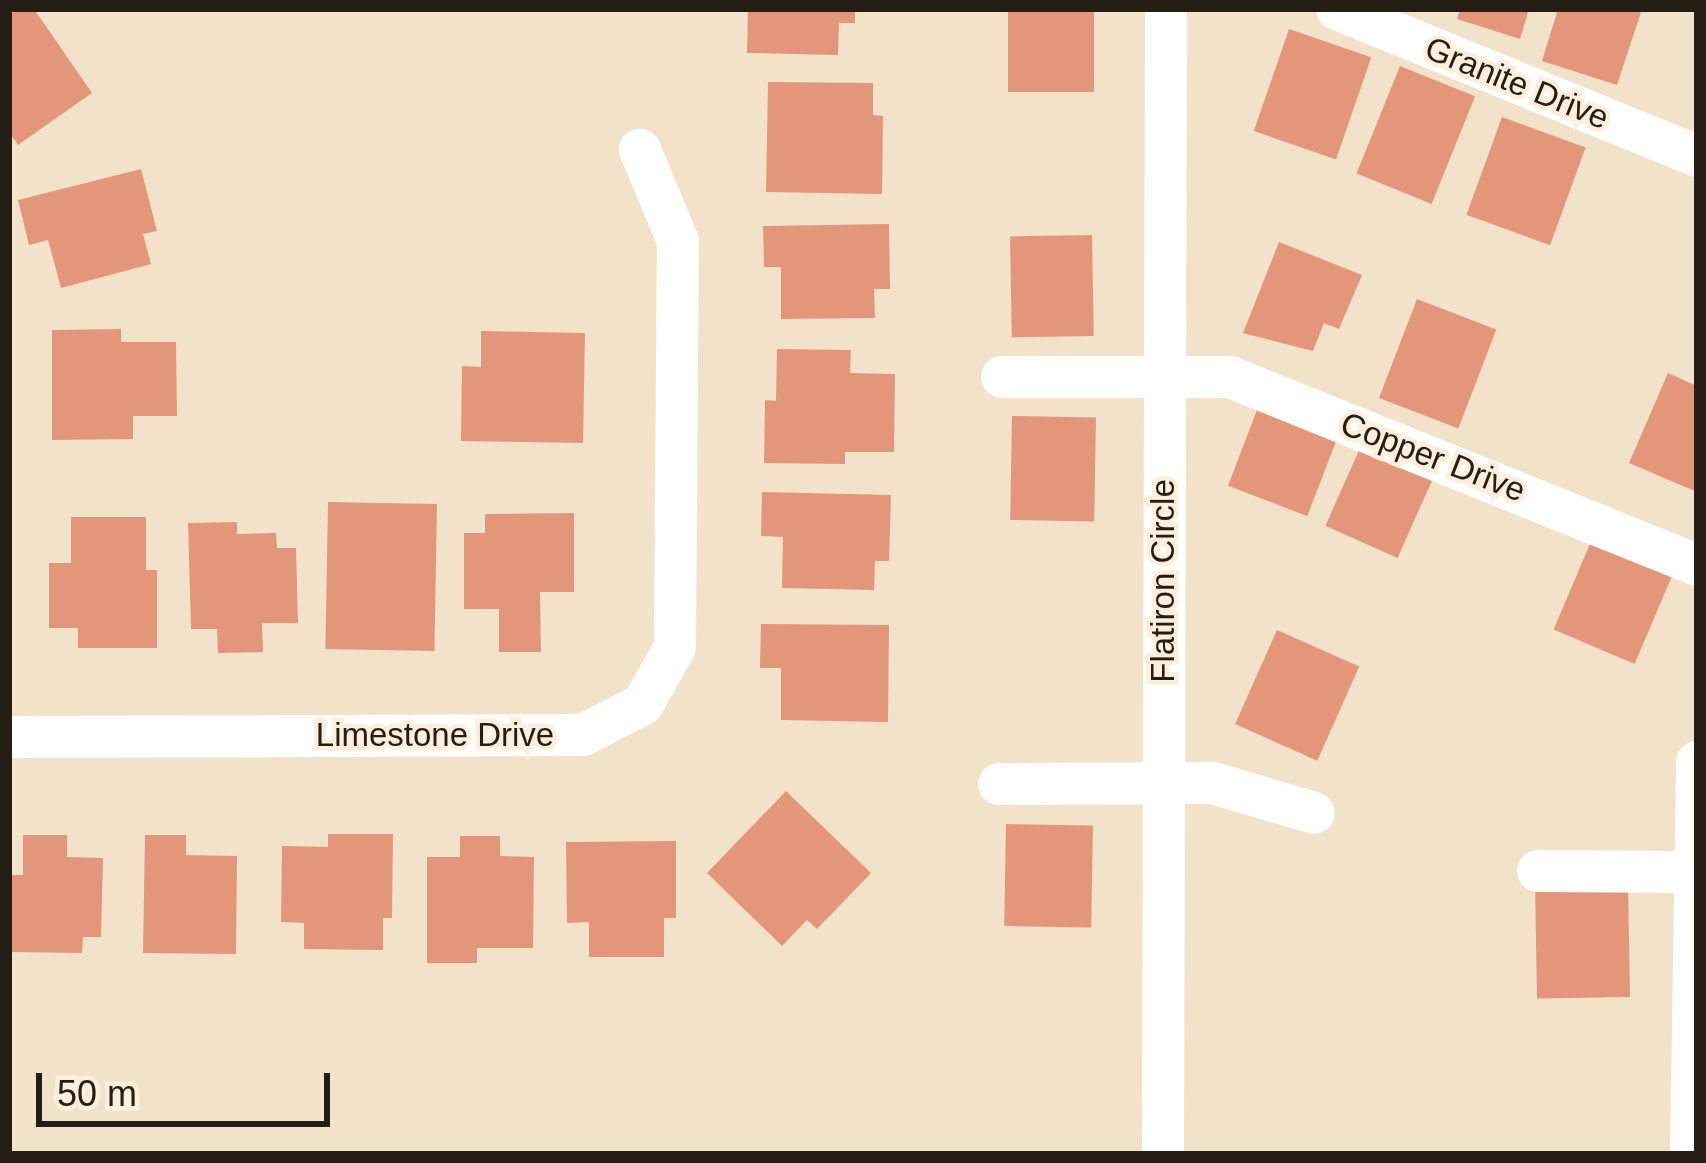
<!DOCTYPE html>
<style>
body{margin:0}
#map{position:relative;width:1706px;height:1163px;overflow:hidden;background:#f2e2ca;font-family:Arial,sans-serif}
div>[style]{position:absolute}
.building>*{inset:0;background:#e4967b;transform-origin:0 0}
.street>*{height:42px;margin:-21px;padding:0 21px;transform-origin:21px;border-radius:21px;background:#fff}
span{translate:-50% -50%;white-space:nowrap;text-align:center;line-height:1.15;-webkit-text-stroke:9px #fdefdc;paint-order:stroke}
.street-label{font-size:33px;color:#241e15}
.frame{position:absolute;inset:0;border:12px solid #241e15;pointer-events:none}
.scale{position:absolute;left:36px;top:1073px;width:294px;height:54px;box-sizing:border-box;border:6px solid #241e15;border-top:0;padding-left:15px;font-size:36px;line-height:42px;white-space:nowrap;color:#241e15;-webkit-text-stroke:9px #fdefdc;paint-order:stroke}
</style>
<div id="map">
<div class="building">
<div style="clip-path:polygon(18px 9px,34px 9px,92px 93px,18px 145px,9px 132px,9px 15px)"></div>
<div style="clip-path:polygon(748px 9px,855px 9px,855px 23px,839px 23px,838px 55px,747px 53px)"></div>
<div style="left:1008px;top:9px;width:86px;height:83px"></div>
<div style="clip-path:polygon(1460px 9px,1529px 9px,1520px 39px,1457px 19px)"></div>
<div style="clip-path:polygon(1558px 9px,1642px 9px,1617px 85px,1542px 61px)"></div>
<div style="left:1289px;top:29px;width:87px;height:108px;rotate:19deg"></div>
<div style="left:1400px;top:66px;width:81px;height:116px;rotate:22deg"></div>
<div style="clip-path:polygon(768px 82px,873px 83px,873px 115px,883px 116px,882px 194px,766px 192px)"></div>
<div style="left:1502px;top:117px;width:89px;height:104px;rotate:20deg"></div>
<div style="clip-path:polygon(141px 169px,157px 231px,143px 234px,151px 264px,61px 288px,48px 240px,29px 245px,18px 200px)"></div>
<div style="clip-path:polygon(889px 224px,890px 289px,874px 289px,875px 318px,781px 319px,781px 267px,764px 267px,763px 226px)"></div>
<div style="left:1092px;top:235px;width:101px;height:82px;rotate:89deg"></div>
<div style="clip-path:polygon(1279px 242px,1362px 275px,1339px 329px,1324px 323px,1313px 351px,1243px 333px)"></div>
<div style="left:1417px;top:299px;width:85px;height:106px;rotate:21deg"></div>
<div style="clip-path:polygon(121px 329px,121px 342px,176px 342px,177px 416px,133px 416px,133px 439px,52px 440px,52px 330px)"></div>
<div style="clip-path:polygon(481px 331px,585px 333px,583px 443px,461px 441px,462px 366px,481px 367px)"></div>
<div style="clip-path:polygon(777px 349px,851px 350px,850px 373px,895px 374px,894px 452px,845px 452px,845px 464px,764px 463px,765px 400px,776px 401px)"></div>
<div style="clip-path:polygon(1668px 373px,1697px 386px,1697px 492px,1629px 463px)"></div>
<div style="left:1262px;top:397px;width:85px;height:95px;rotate:21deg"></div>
<div style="left:1012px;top:416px;width:84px;height:104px;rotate:1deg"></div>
<div style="left:1364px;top:439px;width:79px;height:95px;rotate:24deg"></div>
<div style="clip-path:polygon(762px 492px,891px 495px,889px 561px,875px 561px,874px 590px,782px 588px,783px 537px,761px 536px)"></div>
<div style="left:328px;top:502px;width:109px;height:147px;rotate:1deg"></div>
<div style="clip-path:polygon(574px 513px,574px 592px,540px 592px,541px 652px,499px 652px,499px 609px,464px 609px,464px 533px,485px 533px,485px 514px)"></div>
<div style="clip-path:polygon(71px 517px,146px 517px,146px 570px,157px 570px,157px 648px,78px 648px,78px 628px,49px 628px,49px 563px,71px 563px)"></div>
<div style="clip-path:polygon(237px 522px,237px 534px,276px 533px,277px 548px,296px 548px,298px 623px,262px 623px,263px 652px,218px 653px,217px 629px,191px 629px,188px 523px)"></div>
<div style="left:1595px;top:532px;width:88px;height:106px;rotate:23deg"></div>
<div style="clip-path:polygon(761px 624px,889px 625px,888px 722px,781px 720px,781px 668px,760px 668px)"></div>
<div style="left:1277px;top:630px;width:90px;height:103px;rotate:24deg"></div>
<div style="clip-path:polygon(786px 791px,871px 873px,817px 929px,807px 920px,782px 946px,707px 873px)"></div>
<div style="left:1006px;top:824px;width:87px;height:102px;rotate:1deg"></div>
<div style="clip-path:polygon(328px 834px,393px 834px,392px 918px,383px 918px,383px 950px,304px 949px,304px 923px,281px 922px,282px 846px,328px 847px)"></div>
<div style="clip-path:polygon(23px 835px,67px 835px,67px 857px,103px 858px,101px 937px,83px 937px,82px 953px,9px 952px,9px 875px,23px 875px)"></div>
<div style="clip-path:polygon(145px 835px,186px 835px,186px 855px,237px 856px,236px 954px,143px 953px)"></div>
<div style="clip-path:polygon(460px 836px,500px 836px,500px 856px,534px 857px,533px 948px,477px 948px,477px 963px,427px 963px,427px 857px,460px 857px)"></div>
<div style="clip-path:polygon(676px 841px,676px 918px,664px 918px,664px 957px,589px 957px,589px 922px,567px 923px,566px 842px)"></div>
<div style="left:1628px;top:882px;width:115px;height:93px;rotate:89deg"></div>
</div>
<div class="street">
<div style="left:1337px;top:9px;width:389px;rotate:22.2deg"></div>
<div style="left:1002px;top:377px;width:228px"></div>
<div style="left:1230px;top:377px;width:503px;rotate:21.93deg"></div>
<div style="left:9px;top:737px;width:574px;rotate:-0.2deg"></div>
<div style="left:583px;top:735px;width:68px;rotate:-27.3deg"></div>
<div style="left:643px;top:704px;width:65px;rotate:-60.7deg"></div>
<div style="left:675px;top:647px;width:406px;rotate:-89.6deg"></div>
<div style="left:678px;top:241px;width:99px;rotate:-112.7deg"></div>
<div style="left:999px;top:784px;width:214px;rotate:-0.3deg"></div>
<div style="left:1213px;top:783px;width:105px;rotate:16.5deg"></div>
<div style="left:1538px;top:871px;width:153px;rotate:0.4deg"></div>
<div style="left:1163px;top:1154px;width:1145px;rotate:-89.85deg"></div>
<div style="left:1691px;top:1154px;width:392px;rotate:-89.1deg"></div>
</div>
<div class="street-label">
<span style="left:1517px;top:83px;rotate:22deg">Granite Drive</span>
<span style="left:1433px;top:457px;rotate:21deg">Copper Drive</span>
<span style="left:1163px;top:581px;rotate:-90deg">Flatiron Circle</span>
<span style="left:435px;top:735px">Limestone Drive</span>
</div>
<div class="frame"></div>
<div class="scale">50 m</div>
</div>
